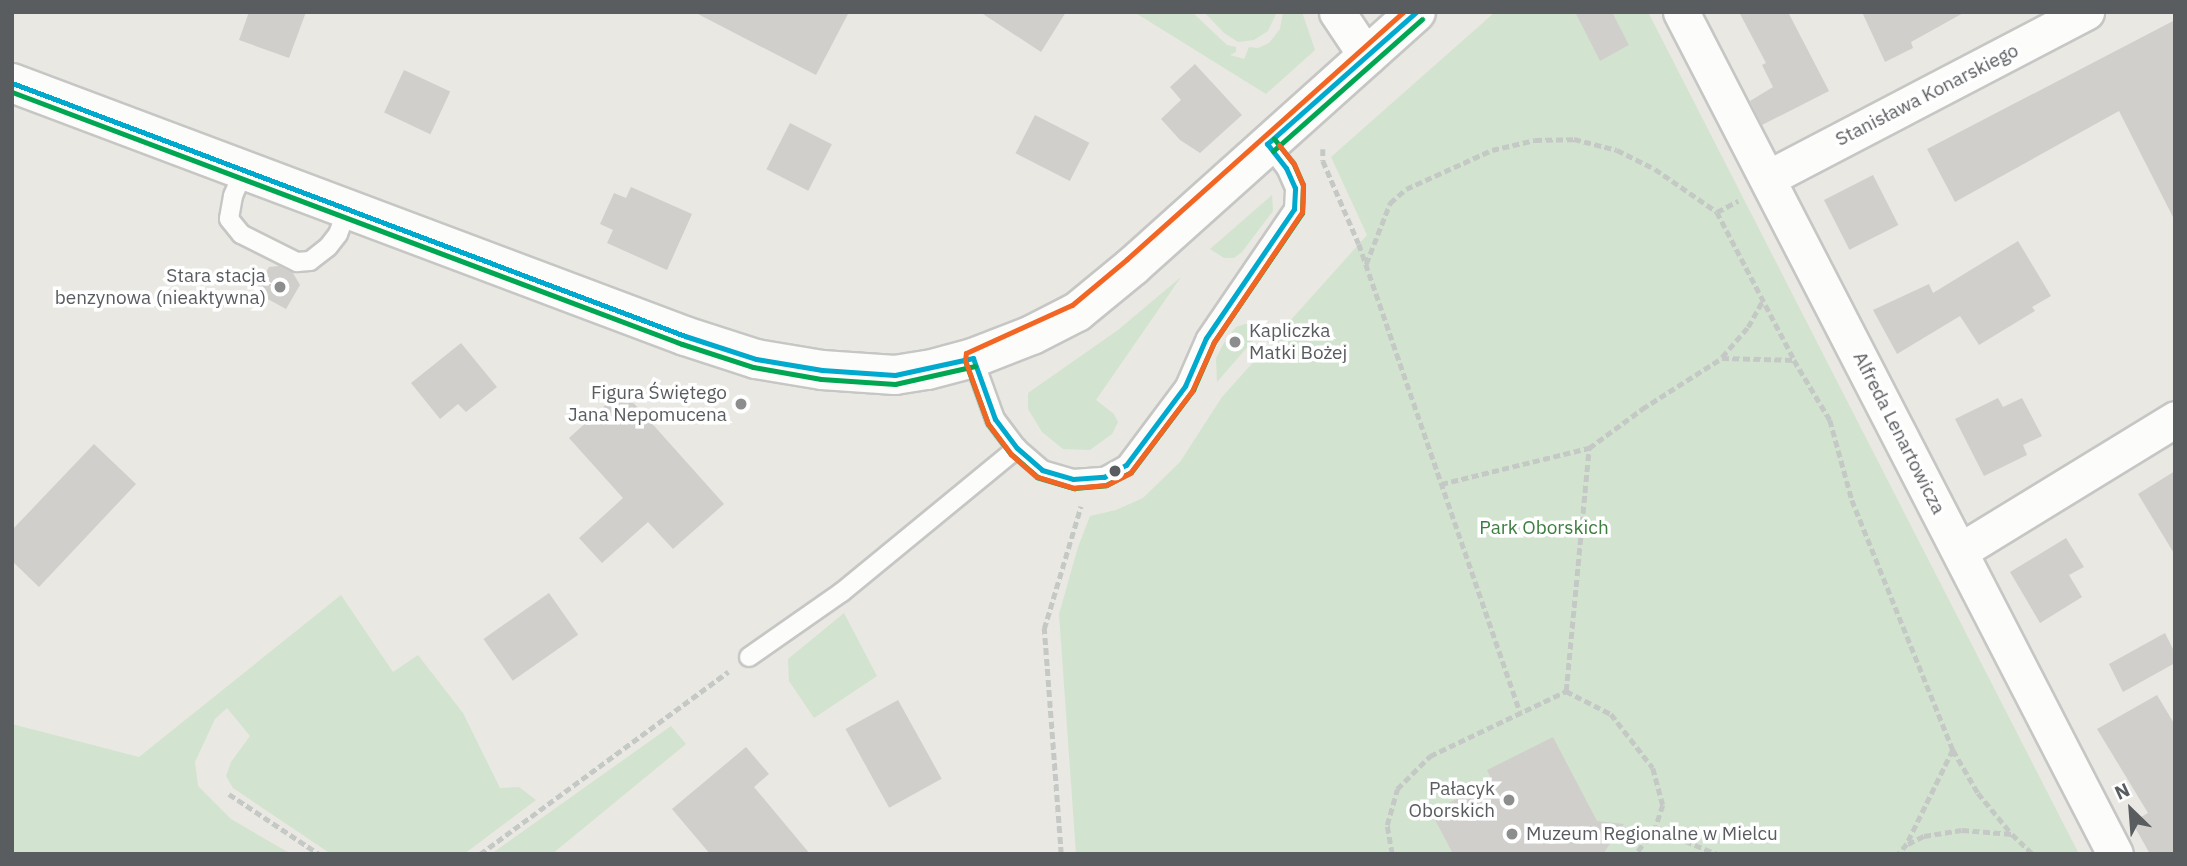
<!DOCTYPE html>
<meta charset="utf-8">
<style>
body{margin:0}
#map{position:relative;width:2187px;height:866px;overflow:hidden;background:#e9e8e3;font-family:"IBM Plex Sans",sans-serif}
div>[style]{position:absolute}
.green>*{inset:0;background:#d2e4cf}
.building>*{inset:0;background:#d0cfcc;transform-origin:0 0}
.path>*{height:4.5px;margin-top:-2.25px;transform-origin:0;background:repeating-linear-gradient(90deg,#c5c9c6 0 7px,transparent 0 10.5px)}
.roads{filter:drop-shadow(2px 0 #c6c6c5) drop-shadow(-2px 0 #c6c6c5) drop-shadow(0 2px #c6c6c5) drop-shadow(0 -2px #c6c6c5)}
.service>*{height:18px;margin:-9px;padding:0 9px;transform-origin:9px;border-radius:9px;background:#fcfcfb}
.minor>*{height:35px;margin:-17.5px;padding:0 17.5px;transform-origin:17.5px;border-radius:17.5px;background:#fcfcfb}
.tertiary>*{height:38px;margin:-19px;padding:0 19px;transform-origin:19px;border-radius:19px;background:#fcfcfb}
.bus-1>*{height:5px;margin:-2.5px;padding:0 2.5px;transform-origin:2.5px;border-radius:2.5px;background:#00a9ce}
.bus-2>*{height:5px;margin:-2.5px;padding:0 2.5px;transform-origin:2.5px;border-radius:2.5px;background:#00a651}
.bus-3>*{height:5px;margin:-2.5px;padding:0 2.5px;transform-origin:2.5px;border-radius:2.5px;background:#f26522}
.dots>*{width:19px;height:19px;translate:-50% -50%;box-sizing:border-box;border:4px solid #fff;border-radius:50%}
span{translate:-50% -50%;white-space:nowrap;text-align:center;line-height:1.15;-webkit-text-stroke:7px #fff;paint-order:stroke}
.street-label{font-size:19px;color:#5a5d60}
.poi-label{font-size:19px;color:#5a5d60}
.right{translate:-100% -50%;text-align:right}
.left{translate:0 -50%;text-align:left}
.park-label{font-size:19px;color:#3b7e3e}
.frame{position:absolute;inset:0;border:14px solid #5a5d60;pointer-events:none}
.north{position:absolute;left:2096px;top:775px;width:70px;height:70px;-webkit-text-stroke:5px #fff;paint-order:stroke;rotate:335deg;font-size:19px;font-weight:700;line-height:28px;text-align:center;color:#5a5d60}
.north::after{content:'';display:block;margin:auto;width:24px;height:32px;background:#5a5d60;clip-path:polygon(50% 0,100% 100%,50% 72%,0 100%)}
</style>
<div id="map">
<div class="green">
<div style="clip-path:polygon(1134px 12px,1192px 12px,1227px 45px,1236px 47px,1236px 52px,1230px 55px,1244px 59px,1249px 47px,1258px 48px,1269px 43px,1280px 29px,1283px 12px,1302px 12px,1315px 50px,1266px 94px)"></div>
<div style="clip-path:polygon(1204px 12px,1275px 12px,1276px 14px,1268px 31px,1254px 40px,1238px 42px,1224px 33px)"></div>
<div style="clip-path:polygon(1495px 12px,1648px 12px,2079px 854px,1076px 854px,1059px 614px,1078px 547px,1090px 516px,1116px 510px,1143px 498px,1180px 462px,1222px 397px,1367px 235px,1331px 157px)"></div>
<div style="clip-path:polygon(1272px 195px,1273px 211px,1242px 252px,1234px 258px,1224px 258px,1210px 249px)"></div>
<div style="clip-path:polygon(1181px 277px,1096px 400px,1114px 414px,1118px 422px,1112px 434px,1090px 450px,1063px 449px,1042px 432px,1028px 409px,1028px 393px,1118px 330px)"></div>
<div style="clip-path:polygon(1245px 324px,1254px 324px,1263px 329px,1217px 382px,1216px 358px,1226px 339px,1236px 327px)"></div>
<div style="clip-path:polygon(341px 595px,393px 672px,418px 655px,463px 713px,500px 788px,519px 787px,536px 800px,464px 854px,331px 854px,233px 788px,226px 776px,231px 762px,250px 736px,227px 708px,215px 719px,195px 762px,198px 786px,231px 819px,291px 854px,12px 854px,12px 724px,139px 757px)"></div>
<div style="clip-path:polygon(844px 613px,877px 676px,814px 718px,789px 681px,788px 659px)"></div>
<div style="clip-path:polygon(671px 726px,686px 744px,552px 854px,491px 854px)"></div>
</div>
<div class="building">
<div style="clip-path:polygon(249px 12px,306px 12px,289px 58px,239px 40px)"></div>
<div style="clip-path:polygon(694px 12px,849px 12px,816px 75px)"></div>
<div style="clip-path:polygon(980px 12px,1066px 12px,1041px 52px)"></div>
<div style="clip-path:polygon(1575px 12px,1612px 12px,1629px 45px,1600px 61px)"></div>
<div style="clip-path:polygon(1739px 12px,1788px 12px,1829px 91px,1762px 125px,1750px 101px,1773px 87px,1762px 65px,1766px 63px)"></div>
<div style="clip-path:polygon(1862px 12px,1965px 12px,1911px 42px,1913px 48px,1885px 62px)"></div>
<div style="clip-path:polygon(2175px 20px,2175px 221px,2119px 111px,1955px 202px,1927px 149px)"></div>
<div style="clip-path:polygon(1195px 64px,1242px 115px,1200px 153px,1180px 140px,1161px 119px,1181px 100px,1170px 87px)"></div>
<div style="left:404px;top:70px;width:51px;height:47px;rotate:25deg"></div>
<div style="left:1035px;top:115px;width:61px;height:43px;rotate:27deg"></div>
<div style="left:790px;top:123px;width:47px;height:52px;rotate:27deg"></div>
<div style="left:1873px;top:175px;width:56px;height:55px;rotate:63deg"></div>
<div style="clip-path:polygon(631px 187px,692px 214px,667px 270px,607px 243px,613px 230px,600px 224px,614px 193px,626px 198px)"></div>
<div style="clip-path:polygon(2018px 241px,2051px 296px,2032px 307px,2035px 311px,1979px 345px,1960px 316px,1897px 354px,1873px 310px,1929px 284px,1933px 293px)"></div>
<div style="clip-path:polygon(279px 266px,293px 273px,300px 285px,286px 309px,255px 292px,269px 267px)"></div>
<div style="clip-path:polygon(461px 343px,497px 387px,466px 412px,458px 404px,440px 419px,411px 383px)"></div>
<div style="clip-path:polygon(622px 390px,724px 504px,673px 549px,648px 522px,602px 563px,579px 538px,623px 498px,569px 438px)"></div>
<div style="clip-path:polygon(1998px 398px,2003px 407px,2022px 398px,2042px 436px,2023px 445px,2027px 455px,1984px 476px,1955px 419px)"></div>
<div style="clip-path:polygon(94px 444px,136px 484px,39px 587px,12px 561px,12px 530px)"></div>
<div style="clip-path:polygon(2175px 471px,2175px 555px,2138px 494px)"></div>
<div style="clip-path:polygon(2066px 538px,2084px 567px,2069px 575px,2082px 597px,2040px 623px,2010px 572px)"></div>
<div style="left:549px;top:593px;width:51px;height:80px;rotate:55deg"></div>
<div style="clip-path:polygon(2165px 633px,2175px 653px,2175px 663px,2123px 692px,2109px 664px)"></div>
<div style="clip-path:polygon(2157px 695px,2175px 725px,2175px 854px,2150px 854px,2132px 822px,2148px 813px,2097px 729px)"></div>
<div style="left:898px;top:700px;width:90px;height:60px;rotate:61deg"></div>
<div style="clip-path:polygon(1553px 737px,1597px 821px,1624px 824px,1603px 854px,1453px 854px,1431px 812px,1492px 781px,1487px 770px)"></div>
<div style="clip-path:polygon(746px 747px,769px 774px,754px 787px,810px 854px,710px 854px,672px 809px)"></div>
</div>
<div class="path">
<div style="left:1323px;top:149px;width:12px;rotate:90deg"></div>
<div style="left:1323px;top:161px;width:90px;rotate:66.6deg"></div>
<div style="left:1359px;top:244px;width:495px;rotate:71deg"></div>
<div style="left:1717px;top:212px;width:24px;rotate:-28deg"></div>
<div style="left:1366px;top:264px;width:66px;rotate:-68.5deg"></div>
<div style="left:1390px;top:203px;width:21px;rotate:-41deg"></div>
<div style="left:1406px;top:189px;width:94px;rotate:-24.4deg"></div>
<div style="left:1492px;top:150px;width:44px;rotate:-13.1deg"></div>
<div style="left:1535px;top:140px;width:39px;rotate:-1deg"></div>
<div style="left:1574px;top:139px;width:44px;rotate:14.3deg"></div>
<div style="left:1617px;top:150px;width:42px;rotate:26.6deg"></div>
<div style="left:1655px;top:169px;width:75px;rotate:34.7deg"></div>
<div style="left:1717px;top:212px;width:166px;rotate:62.4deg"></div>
<div style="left:1722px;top:357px;width:40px;rotate:-49deg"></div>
<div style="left:1748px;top:327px;width:31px;rotate:-61deg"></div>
<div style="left:1441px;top:484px;width:152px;rotate:-13.7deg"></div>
<div style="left:1589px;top:448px;width:66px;rotate:-36.3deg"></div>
<div style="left:1642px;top:409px;width:95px;rotate:-32.5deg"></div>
<div style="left:1722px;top:358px;width:72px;rotate:1.6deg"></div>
<div style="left:1794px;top:360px;width:70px;rotate:59deg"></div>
<div style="left:1830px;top:420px;width:83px;rotate:74.6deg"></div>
<div style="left:1852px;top:500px;width:270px;rotate:68deg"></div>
<div style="left:1953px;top:750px;width:105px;rotate:116.1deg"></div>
<div style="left:1907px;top:844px;width:13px;rotate:129deg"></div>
<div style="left:1566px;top:691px;width:244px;rotate:-84.6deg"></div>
<div style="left:1953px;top:750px;width:50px;rotate:59.8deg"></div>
<div style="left:1978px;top:793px;width:52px;rotate:50.5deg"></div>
<div style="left:229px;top:794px;width:108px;rotate:33.7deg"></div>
<div style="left:1656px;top:829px;width:66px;rotate:22.3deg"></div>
<div style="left:1908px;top:844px;width:18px;rotate:-27deg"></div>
<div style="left:1924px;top:836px;width:38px;rotate:-9deg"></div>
<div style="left:1962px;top:830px;width:50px;rotate:4.6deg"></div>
<div style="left:2012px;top:834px;width:29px;rotate:44deg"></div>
<div style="left:480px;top:854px;width:308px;rotate:-36.3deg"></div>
<div style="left:1061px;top:854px;width:226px;rotate:-94.3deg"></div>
<div style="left:1044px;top:629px;width:128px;rotate:-73.3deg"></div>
<div style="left:1392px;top:854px;width:29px;rotate:-100deg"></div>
<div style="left:1387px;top:825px;width:37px;rotate:-74deg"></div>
<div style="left:1397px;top:789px;width:47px;rotate:-45deg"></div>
<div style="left:1430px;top:756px;width:151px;rotate:-25.5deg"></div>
<div style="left:1566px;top:691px;width:51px;rotate:27.1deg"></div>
<div style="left:1611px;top:714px;width:68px;rotate:52.1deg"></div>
<div style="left:1653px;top:768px;width:38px;rotate:75deg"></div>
<div style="left:1663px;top:805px;width:25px;rotate:108deg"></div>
<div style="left:1655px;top:829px;width:31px;rotate:127deg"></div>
</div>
<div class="roads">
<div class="service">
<div style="left:244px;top:170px;width:28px;rotate:113deg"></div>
<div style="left:233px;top:196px;width:23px;rotate:100deg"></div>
<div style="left:229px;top:219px;width:19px;rotate:51deg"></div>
<div style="left:241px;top:234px;width:63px;rotate:26.6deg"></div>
<div style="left:297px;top:262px;width:13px;rotate:-4deg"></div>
<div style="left:310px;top:261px;width:23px;rotate:-38deg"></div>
<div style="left:328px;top:247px;width:16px;rotate:-52deg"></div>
<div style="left:338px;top:234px;width:28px;rotate:-69deg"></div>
<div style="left:973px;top:358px;width:65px;rotate:70.2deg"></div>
<div style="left:995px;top:419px;width:36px;rotate:53deg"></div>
<div style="left:1017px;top:448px;width:33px;rotate:41deg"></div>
<div style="left:1042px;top:470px;width:32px;rotate:16deg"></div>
<div style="left:1073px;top:479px;width:31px;rotate:-4deg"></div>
<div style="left:1104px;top:477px;width:25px;rotate:-29deg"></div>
<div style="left:1126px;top:465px;width:99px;rotate:-53.2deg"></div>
<div style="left:1185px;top:386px;width:52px;rotate:-66.4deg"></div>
<div style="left:1206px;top:338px;width:156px;rotate:-55.7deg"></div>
<div style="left:1294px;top:209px;width:21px;rotate:-87deg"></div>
<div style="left:1295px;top:188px;width:22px;rotate:-114deg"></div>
<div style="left:1286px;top:168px;width:31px;rotate:-128deg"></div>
<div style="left:749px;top:657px;width:113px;rotate:-35deg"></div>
<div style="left:842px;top:592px;width:227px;rotate:-39.4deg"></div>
</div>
<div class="minor">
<div style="left:1337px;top:12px;width:54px;rotate:56.3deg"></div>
<div style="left:1681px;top:12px;width:947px;rotate:62.73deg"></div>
<div style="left:1768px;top:178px;width:359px;rotate:-27.6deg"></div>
<div style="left:1960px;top:551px;width:252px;rotate:-31.5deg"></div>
</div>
<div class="tertiary">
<div style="left:12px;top:83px;width:719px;rotate:20.6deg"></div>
<div style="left:685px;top:336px;width:75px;rotate:17.9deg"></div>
<div style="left:756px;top:359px;width:67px;rotate:9.5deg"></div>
<div style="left:822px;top:370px;width:73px;rotate:3.9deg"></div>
<div style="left:895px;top:375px;width:33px;rotate:-9deg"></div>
<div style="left:928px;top:370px;width:47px;rotate:-14.9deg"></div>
<div style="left:973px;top:358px;width:63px;rotate:-21.3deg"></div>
<div style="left:1032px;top:335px;width:51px;rotate:-27.1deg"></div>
<div style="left:1077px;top:312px;width:72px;rotate:-39.4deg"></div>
<div style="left:1133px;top:266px;width:380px;rotate:-41.9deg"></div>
</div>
</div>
<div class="bus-1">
<div style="left:12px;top:83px;width:719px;rotate:20.6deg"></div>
<div style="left:685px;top:336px;width:75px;rotate:17.9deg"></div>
<div style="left:756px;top:359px;width:67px;rotate:9.5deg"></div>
<div style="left:822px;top:370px;width:73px;rotate:3.9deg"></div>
<div style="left:895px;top:375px;width:80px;rotate:-12.3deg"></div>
<div style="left:1267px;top:144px;width:199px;rotate:-41.5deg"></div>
<div style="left:973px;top:358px;width:65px;rotate:70.2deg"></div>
<div style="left:995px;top:419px;width:36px;rotate:53deg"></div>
<div style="left:1017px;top:448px;width:33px;rotate:41deg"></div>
<div style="left:1042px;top:470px;width:32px;rotate:16deg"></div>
<div style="left:1073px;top:479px;width:31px;rotate:-4deg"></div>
<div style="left:1104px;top:477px;width:25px;rotate:-29deg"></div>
<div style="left:1126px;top:465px;width:99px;rotate:-53.2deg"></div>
<div style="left:1185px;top:386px;width:52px;rotate:-66.4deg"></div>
<div style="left:1206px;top:338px;width:156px;rotate:-55.7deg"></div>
<div style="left:1294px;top:209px;width:21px;rotate:-87deg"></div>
<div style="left:1295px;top:188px;width:22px;rotate:-114deg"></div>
<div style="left:1286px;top:168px;width:31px;rotate:-128deg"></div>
</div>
<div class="bus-2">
<div style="left:12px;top:92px;width:716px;rotate:20.61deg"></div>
<div style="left:682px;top:344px;width:75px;rotate:17.9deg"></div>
<div style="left:753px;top:367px;width:69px;rotate:10deg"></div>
<div style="left:821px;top:379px;width:74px;rotate:3.9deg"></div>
<div style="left:895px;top:384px;width:82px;rotate:-12.7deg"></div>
<div style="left:1273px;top:151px;width:199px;rotate:-41.5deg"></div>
<div style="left:965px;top:361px;width:67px;rotate:69.9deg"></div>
<div style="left:988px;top:424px;width:38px;rotate:53deg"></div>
<div style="left:1011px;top:454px;width:35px;rotate:41deg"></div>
<div style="left:1037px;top:477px;width:39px;rotate:17deg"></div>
<div style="left:1074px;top:488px;width:32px;rotate:-5deg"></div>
<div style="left:1106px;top:485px;width:28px;rotate:-27deg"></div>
<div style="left:1131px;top:472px;width:103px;rotate:-52.9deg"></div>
<div style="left:1193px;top:390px;width:52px;rotate:-66.4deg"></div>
<div style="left:1214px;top:342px;width:156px;rotate:-55.7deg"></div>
<div style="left:1302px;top:213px;width:28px;rotate:-88deg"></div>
<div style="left:1303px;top:185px;width:24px;rotate:-114deg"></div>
<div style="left:1293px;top:163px;width:31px;rotate:-128deg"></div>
</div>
<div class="bus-3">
<div style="left:1279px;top:145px;width:24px;rotate:52deg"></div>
<div style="left:1294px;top:164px;width:23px;rotate:67deg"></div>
<div style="left:1303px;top:185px;width:27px;rotate:92deg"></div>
<div style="left:1302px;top:212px;width:157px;rotate:124.1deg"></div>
<div style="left:1214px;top:342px;width:54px;rotate:114.2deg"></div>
<div style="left:1192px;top:391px;width:103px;rotate:127.1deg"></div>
<div style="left:1130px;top:473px;width:27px;rotate:153deg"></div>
<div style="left:1106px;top:485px;width:32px;rotate:175deg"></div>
<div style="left:1074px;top:488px;width:39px;rotate:-163deg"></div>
<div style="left:1037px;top:477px;width:35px;rotate:-139deg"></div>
<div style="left:1011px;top:454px;width:38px;rotate:-127deg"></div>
<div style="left:988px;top:424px;width:68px;rotate:-109.8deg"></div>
<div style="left:965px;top:360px;width:7px;rotate:-82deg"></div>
<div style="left:966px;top:353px;width:116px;rotate:-24.4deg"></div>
<div style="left:1072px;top:305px;width:72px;rotate:-39.9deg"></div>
<div style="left:1127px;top:259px;width:370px;rotate:-41.8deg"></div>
</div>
<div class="dots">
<div style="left:280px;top:287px;background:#8c8e8e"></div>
<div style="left:1235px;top:342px;background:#8c8e8e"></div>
<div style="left:741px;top:404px;background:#8c8e8e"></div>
<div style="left:1115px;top:471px;background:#5a5d60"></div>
<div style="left:1509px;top:800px;background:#8c8e8e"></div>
<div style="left:1512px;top:834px;background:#8c8e8e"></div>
</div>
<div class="street-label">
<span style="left:1927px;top:95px;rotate:-27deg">Stanisława Konarskiego</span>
<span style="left:1899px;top:433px;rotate:63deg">Alfreda Lenartowicza</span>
</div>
<div class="poi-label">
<span class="right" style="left:266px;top:287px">Stara stacja<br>benzynowa (nieaktywna)</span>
<span class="left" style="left:1249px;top:342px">Kapliczka<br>Matki Bożej</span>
<span class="right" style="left:727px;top:404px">Figura Świętego<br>Jana Nepomucena</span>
<span class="right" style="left:1495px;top:800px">Pałacyk<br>Oborskich</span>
<span class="left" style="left:1526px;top:834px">Muzeum Regionalne w Mielcu</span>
</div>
<div class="park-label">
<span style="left:1544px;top:528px">Park Oborskich</span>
</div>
<div class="frame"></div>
<div class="north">N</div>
</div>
